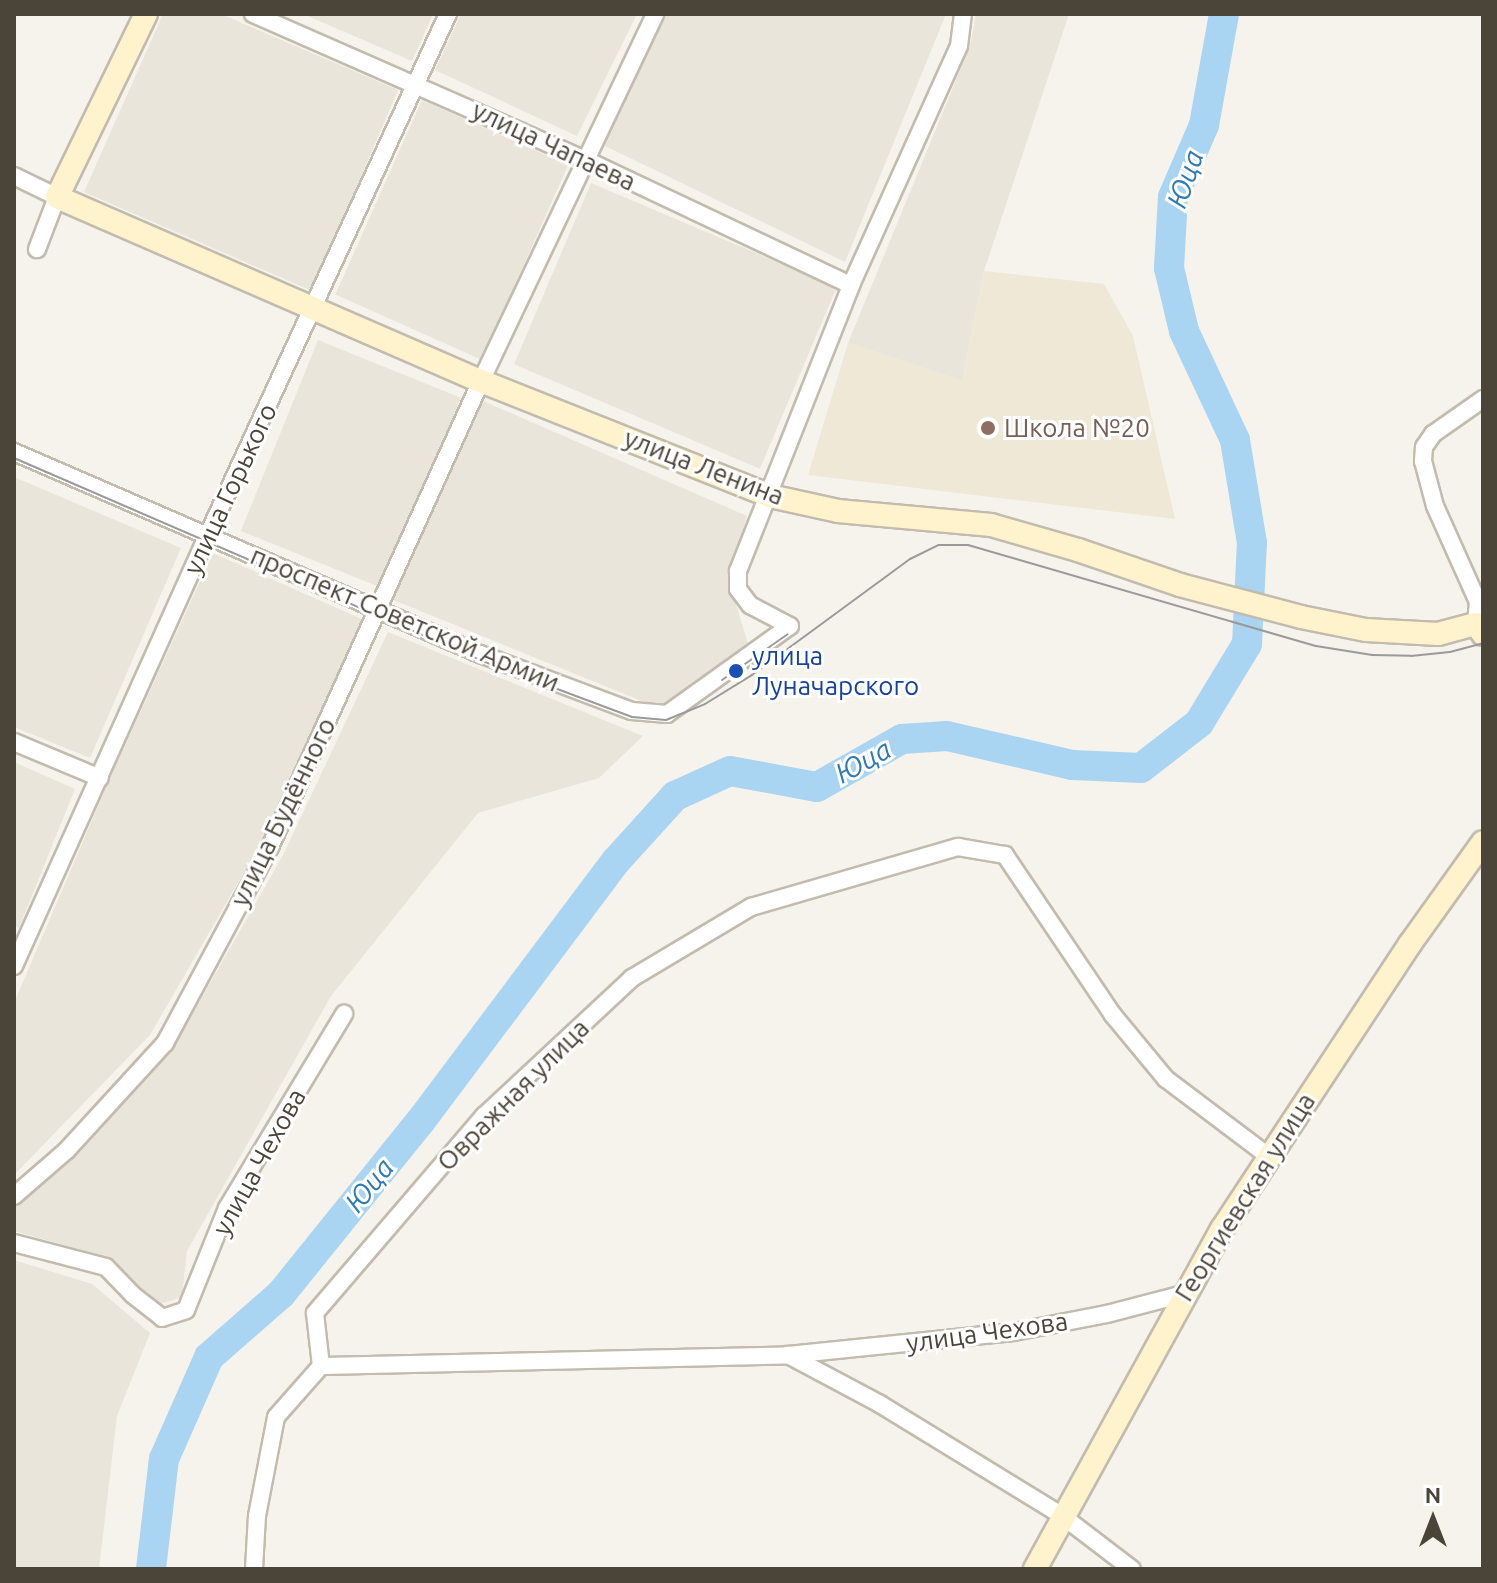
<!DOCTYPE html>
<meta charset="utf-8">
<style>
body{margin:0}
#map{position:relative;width:1497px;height:1583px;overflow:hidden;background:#f6f3ec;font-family:Ubuntu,sans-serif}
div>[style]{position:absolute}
.residential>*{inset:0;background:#eae5da;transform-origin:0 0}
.education>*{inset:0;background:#efe8d6}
.river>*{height:30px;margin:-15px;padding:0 15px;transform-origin:15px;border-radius:15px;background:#a9d4f2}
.roads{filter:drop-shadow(2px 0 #c2bbae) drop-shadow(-2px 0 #c2bbae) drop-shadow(0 2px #c2bbae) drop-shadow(0 -2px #c2bbae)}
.minor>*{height:16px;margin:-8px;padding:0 8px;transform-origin:8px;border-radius:8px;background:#fff}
.secondary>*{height:22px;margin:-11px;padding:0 11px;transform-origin:11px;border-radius:11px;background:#fff3cd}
.tram>*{height:2px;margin:-1px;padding:0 1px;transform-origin:1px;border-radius:1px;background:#9a9a9a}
.dots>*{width:22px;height:22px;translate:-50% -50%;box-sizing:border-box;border:4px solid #fff;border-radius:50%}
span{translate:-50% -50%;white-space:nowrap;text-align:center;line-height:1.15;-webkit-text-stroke:6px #fff;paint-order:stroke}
.street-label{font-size:26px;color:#4b4439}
.education-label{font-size:26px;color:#785e54}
.left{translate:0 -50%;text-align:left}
.transit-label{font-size:26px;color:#164399}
.water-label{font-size:28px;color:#2e7ab2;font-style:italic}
.frame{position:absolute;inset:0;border:16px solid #4b4439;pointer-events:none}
.north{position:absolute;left:1393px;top:1479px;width:80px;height:80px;-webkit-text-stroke:6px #fff;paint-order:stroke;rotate:0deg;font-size:22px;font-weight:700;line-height:32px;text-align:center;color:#4b4439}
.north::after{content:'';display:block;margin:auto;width:28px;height:36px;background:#4b4439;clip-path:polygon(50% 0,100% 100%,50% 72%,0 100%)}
</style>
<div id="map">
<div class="residential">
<div style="clip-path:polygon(163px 14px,221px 14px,398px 90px,312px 291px,84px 192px)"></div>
<div style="clip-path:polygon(303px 14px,433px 14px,412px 61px)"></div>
<div style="clip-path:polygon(461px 14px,637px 14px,577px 136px,435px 70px)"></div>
<div style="clip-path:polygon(667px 14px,946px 14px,845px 262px,603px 145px)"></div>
<div style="clip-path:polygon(976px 14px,1069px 14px,984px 271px,962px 381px,848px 343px,970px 46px)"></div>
<div style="left:422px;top:100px;width:160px;height:213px;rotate:24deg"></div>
<div style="left:591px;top:183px;width:267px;height:197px;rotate:23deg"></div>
<div style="left:318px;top:340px;width:154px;height:206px;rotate:22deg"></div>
<div style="clip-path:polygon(481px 400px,747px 516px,730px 585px,750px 650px,682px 698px,666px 703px,644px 702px,391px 599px)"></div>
<div style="clip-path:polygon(14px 477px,181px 548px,90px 758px,14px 727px)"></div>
<div style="clip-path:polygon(213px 553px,364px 620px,262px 841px,150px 1035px,14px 1175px,14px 1003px,107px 785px)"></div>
<div style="clip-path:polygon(388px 632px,643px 736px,599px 778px,478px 813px,331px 996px,187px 1251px,182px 1297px,160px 1304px,107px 1257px,14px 1231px,14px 1208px,73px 1158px,171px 1052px,283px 855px)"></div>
<div style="clip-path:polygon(14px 762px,75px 789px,19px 928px,14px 925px)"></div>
<div style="clip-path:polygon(14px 1260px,92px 1284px,150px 1333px,117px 1416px,99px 1569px,14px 1569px)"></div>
</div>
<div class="education">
<div style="clip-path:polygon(984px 271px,1104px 284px,1133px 336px,1175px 519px,808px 475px,848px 343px,962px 381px)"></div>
</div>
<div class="river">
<div style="left:151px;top:1569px;width:111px;rotate:-83.3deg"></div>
<div style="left:164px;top:1459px;width:111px;rotate:-66.2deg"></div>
<div style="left:209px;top:1357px;width:96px;rotate:-41.2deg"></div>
<div style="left:281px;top:1294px;width:221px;rotate:-51.1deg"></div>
<div style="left:420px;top:1122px;width:326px;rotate:-53.1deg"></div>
<div style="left:616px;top:861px;width:88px;rotate:-47.8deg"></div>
<div style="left:675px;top:796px;width:60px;rotate:-24.4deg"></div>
<div style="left:730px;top:771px;width:88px;rotate:10.4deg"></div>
<div style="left:817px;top:787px;width:98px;rotate:-29.5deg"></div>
<div style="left:902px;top:739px;width:45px;rotate:-3.8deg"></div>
<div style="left:947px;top:736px;width:129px;rotate:13deg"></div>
<div style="left:1073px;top:765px;width:68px;rotate:2.5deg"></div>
<div style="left:1141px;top:768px;width:73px;rotate:-37.8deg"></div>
<div style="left:1199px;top:723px;width:92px;rotate:-58.7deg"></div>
<div style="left:1247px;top:644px;width:101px;rotate:-87.2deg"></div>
<div style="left:1252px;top:543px;width:104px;rotate:-99.4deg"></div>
<div style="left:1235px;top:440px;width:120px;rotate:-115.1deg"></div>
<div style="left:1184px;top:331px;width:65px;rotate:-103.4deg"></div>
<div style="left:1169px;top:268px;width:71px;rotate:-86.8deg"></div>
<div style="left:1173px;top:197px;width:78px;rotate:-66.7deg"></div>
<div style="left:1204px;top:125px;width:113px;rotate:-79.8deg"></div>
</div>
<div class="roads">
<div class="minor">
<div style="left:253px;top:14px;width:364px;rotate:23.7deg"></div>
<div style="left:586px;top:160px;width:293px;rotate:25.3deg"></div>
<div style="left:14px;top:176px;width:48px;rotate:26deg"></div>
<div style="left:57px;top:197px;width:56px;rotate:111deg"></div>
<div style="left:14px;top:452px;width:508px;rotate:23.44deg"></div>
<div style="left:480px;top:654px;width:162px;rotate:20.6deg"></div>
<div style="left:632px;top:711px;width:35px;rotate:5deg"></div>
<div style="left:667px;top:714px;width:151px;rotate:-35.6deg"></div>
<div style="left:790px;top:626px;width:45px;rotate:-152.3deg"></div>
<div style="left:750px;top:605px;width:20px;rotate:-127deg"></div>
<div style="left:738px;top:589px;width:18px;rotate:-90deg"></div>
<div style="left:738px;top:571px;width:308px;rotate:-68.4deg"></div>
<div style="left:851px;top:285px;width:262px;rotate:-65.7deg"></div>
<div style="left:959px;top:46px;width:32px;rotate:-83deg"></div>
<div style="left:1476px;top:624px;width:22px;rotate:-85deg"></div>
<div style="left:1478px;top:602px;width:105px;rotate:-114.1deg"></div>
<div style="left:1435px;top:506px;width:47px;rotate:-104.9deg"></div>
<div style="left:1423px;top:461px;width:14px;rotate:-86deg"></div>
<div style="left:1424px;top:447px;width:16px;rotate:-55deg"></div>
<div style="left:1433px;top:434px;width:61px;rotate:-35deg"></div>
<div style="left:14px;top:742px;width:93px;rotate:22.7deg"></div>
<div style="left:14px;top:966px;width:466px;rotate:-65.8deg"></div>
<div style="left:205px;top:541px;width:580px;rotate:-65.25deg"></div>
<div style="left:14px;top:1196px;width:69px;rotate:-40.9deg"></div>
<div style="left:66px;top:1151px;width:147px;rotate:-47.5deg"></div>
<div style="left:165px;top:1043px;width:222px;rotate:-61.8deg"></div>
<div style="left:270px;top:847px;width:512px;rotate:-65.64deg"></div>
<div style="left:481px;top:381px;width:406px;rotate:-64.6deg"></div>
<div style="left:14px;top:1243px;width:95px;rotate:14.6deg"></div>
<div style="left:106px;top:1267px;width:39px;rotate:46deg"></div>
<div style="left:133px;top:1295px;width:37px;rotate:38deg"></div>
<div style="left:162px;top:1318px;width:25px;rotate:-18deg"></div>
<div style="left:186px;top:1310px;width:110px;rotate:-68.1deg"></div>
<div style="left:227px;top:1208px;width:227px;rotate:-58.9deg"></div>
<div style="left:788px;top:1355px;width:104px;rotate:28deg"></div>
<div style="left:880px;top:1404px;width:212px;rotate:31.5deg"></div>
<div style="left:1061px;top:1515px;width:89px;rotate:37.3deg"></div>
<div style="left:321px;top:1366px;width:467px;rotate:-1.3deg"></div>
<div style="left:788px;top:1355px;width:227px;rotate:-5.8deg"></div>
<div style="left:1014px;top:1332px;width:95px;rotate:-11deg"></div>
<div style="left:1107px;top:1314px;width:79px;rotate:-14.7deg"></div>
<div style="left:254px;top:1569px;width:53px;rotate:-86.8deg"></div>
<div style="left:257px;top:1516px;width:101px;rotate:-79.1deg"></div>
<div style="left:276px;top:1417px;width:68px;rotate:-48.6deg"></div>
<div style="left:321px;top:1366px;width:53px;rotate:-96.5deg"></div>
<div style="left:315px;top:1313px;width:260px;rotate:-49.4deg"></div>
<div style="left:484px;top:1116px;width:202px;rotate:-43deg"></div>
<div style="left:632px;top:978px;width:139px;rotate:-30.8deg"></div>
<div style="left:751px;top:907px;width:216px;rotate:-16.2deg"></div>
<div style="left:958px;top:847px;width:48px;rotate:9.7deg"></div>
<div style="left:1005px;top:855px;width:193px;rotate:56deg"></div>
<div style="left:1113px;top:1015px;width:83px;rotate:50.4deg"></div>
<div style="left:1166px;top:1079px;width:128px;rotate:37deg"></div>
</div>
<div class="secondary">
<div style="left:146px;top:14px;width:203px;rotate:115.9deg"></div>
<div style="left:57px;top:197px;width:462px;rotate:23.5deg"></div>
<div style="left:481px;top:381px;width:311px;rotate:21.7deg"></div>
<div style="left:770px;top:496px;width:70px;rotate:12.4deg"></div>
<div style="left:838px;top:511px;width:154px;rotate:5.2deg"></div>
<div style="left:991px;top:525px;width:91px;rotate:16deg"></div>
<div style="left:1078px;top:550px;width:108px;rotate:18.9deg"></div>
<div style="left:1180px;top:585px;width:125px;rotate:14.8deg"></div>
<div style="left:1301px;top:617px;width:66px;rotate:11.3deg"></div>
<div style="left:1366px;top:630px;width:72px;rotate:3.2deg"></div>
<div style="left:1438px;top:634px;width:39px;rotate:-15deg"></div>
<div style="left:1476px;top:624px;width:12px;rotate:55deg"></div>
<div style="left:1035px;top:1569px;width:388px;rotate:-61.2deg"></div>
<div style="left:1222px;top:1229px;width:341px;rotate:-56.6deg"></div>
<div style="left:1410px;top:944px;width:125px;rotate:-54.4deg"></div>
</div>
</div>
<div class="tram">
<div style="left:14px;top:458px;width:513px;rotate:23.42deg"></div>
<div style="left:485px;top:662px;width:157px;rotate:20.5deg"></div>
<div style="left:632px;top:717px;width:34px;rotate:5deg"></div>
<div style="left:666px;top:720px;width:42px;rotate:-22.3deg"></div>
<div style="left:705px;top:704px;width:55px;rotate:-31.7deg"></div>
<div style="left:752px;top:675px;width:196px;rotate:-36.3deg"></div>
<div style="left:910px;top:559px;width:32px;rotate:-26deg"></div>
<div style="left:939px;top:545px;width:29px"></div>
<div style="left:968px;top:545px;width:362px;rotate:16.2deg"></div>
<div style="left:1316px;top:646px;width:57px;rotate:9.1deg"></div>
<div style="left:1372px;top:655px;width:39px;rotate:1deg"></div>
<div style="left:1411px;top:656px;width:39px;rotate:-6deg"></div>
<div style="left:1450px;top:652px;width:34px;rotate:-15deg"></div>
<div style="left:722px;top:680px;width:80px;rotate:-34.9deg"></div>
</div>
<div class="dots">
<div style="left:988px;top:428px;background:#8d6e63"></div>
<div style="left:736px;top:671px;background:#1a4fb4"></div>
</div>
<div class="street-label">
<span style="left:554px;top:146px;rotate:25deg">улица Чапаева</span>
<span style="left:704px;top:467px;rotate:21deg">улица Ленина</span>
<span style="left:230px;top:489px;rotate:-65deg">улица Горького</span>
<span style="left:405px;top:619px;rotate:23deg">проспект Советской Армии</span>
<span style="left:283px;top:812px;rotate:-64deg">улица Будённого</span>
<span style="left:513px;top:1095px;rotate:-45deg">Овражная улица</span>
<span style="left:259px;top:1162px;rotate:-61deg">улица Чехова</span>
<span style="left:1245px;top:1197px;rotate:-58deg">Георгиевская улица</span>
<span style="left:987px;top:1332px;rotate:-8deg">улица Чехова</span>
</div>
<div class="education-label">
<span class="left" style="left:1004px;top:428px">Школа №20</span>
</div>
<div class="transit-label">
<span class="left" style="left:752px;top:671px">улица<br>Луначарского</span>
</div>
<div class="water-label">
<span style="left:1185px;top:179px;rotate:-71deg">Юца</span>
<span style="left:863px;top:761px;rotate:-29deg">Юца</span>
<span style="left:369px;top:1185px;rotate:-51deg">Юца</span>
</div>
<div class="frame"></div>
<div class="north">N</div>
</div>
